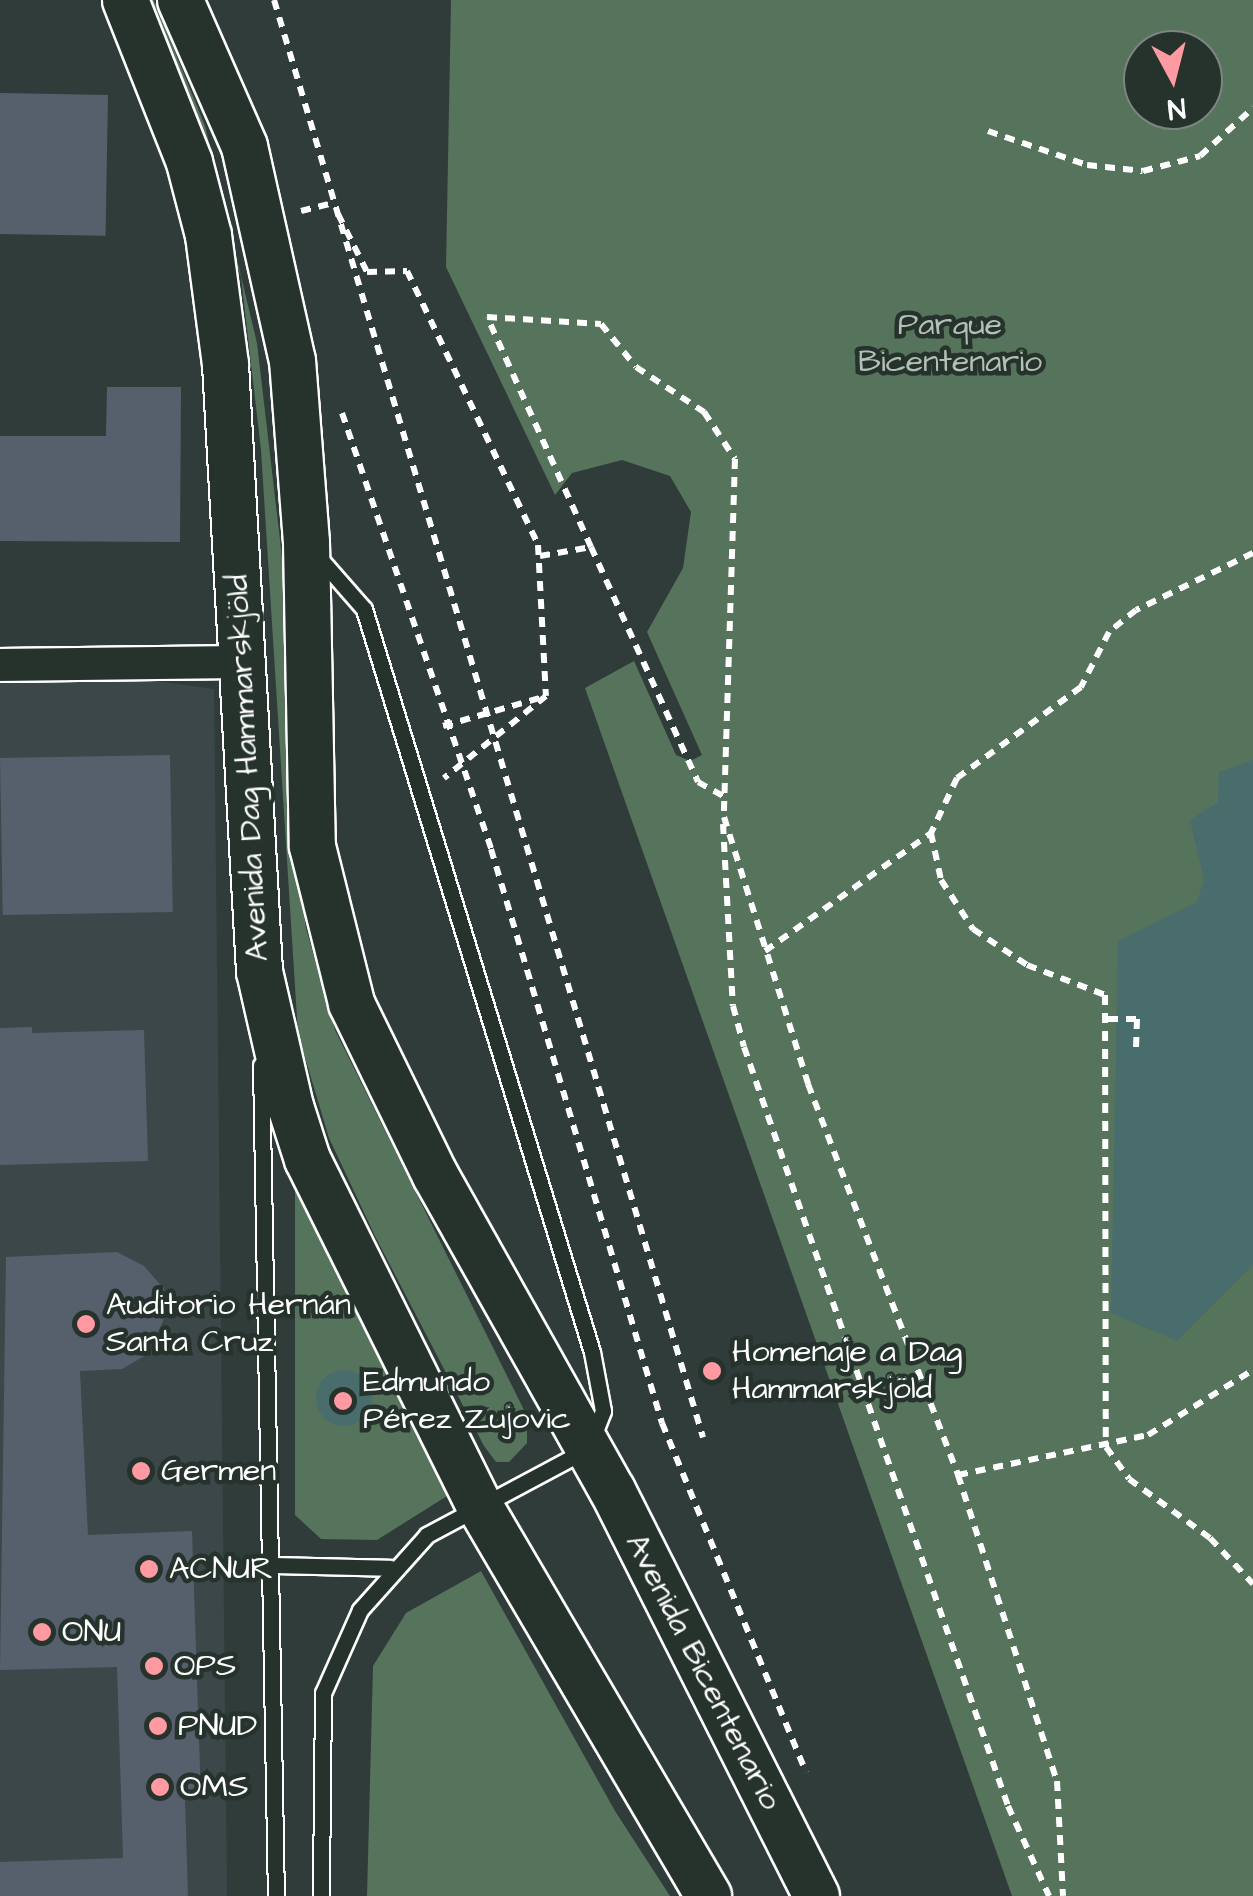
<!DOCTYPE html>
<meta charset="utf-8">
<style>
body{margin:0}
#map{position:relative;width:1253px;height:1896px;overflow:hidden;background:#303c3a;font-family:"Architects Daughter",sans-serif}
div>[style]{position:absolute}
.built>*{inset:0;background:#3b4749}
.green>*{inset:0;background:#56735b}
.water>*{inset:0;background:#496d6d}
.round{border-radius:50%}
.building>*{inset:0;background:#56606d;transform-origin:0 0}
.path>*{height:6px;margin-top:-3px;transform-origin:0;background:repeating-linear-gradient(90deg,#fff 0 10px,transparent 0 18px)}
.roads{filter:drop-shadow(2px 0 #fff) drop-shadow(-2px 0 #fff) drop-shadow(0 2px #fff) drop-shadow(0 -2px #fff)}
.service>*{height:15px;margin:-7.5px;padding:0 7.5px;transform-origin:7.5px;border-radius:7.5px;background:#26332d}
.minor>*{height:32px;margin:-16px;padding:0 16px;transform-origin:16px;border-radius:16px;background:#26332d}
.secondary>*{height:45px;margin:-22.5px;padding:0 22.5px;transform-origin:22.5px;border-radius:22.5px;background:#26332d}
.dots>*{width:28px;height:28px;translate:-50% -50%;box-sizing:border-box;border:5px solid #26332d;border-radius:50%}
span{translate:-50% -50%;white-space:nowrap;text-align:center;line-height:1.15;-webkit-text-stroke:9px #26332d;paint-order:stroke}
.park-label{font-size:32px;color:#b3c0b5}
.street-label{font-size:32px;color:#fff}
.poi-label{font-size:32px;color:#fff}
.left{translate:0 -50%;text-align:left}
.north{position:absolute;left:1123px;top:30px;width:100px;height:100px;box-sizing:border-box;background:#26332d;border:2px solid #7d8581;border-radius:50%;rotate:173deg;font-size:28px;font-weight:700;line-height:40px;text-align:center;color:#fff}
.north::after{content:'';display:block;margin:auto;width:35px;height:45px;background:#ff9aa2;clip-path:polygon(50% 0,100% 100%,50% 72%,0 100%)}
</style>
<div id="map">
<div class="built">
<div style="clip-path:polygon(149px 680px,214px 689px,227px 1896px,0 1896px,0 681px)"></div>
</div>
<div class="green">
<div style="clip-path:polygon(144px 0,154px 0,205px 126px,257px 343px,289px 617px,294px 846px,306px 928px,335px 1030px,527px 1416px,527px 1443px,509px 1462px,496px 1462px,484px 1446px,376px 1238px,329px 1138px,298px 1034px,261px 450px,241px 277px)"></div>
<div style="clip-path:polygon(evenodd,451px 0,1253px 0,1253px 1896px,1012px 1896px,585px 688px,634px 661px,676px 755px,690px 761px,702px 755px,647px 632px,683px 568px,691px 512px,670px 476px,622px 460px,572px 473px,555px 495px,446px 267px,451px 0,1143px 50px,1203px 50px,1203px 110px,1143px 110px,1143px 50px)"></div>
<div style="clip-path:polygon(295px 1189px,455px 1491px,377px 1540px,321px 1539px,295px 1515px)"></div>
<div style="clip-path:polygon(481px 1571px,615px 1811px,670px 1896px,367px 1896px,373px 1666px,406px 1613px)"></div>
</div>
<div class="water">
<div style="clip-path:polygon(1253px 760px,1253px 1265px,1177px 1341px,1111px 1313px,1118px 941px,1197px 902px,1204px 879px,1190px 820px,1218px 802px,1219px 772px)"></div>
<div class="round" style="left:316px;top:1370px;width:56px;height:56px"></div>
</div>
<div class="building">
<div style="left:0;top:93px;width:108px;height:141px;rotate:1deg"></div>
<div style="clip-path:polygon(107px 387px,181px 387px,180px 542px,0 541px,0 436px,106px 436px)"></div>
<div style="left:170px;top:755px;width:157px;height:170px;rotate:89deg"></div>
<div style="clip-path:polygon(32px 1027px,32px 1033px,144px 1030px,148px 1161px,0 1165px,0 1028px)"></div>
<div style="clip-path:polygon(117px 1252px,144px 1266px,164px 1289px,168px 1310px,148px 1354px,122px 1369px,80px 1371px,88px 1535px,192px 1531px,201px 1798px,185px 1799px,188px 1896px,0 1896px,0 1862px,123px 1858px,117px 1667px,0 1670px,6px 1257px)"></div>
</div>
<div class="path">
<div style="left:274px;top:0;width:1500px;rotate:73.38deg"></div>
<div style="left:988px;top:131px;width:105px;rotate:19deg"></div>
<div style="left:1087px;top:165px;width:56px;rotate:6.1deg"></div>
<div style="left:1143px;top:171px;width:59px;rotate:-14.7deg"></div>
<div style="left:1200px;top:156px;width:72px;rotate:-42.2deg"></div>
<div style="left:301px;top:211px;width:32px;rotate:-14deg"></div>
<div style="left:338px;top:214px;width:65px;rotate:63.4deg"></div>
<div style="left:367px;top:272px;width:40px;rotate:-1.4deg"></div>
<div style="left:407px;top:271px;width:304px;rotate:64.4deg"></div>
<div style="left:538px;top:545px;width:151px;rotate:87deg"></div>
<div style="left:546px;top:696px;width:131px;rotate:141.2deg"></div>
<div style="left:342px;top:413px;width:461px;rotate:71.1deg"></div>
<div style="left:491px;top:849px;width:599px;rotate:73.41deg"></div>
<div style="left:662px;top:1423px;width:378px;rotate:67.6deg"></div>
<div style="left:591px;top:547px;width:252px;rotate:-114.3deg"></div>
<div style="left:487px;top:317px;width:114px;rotate:3.5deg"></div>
<div style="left:601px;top:324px;width:55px;rotate:50.9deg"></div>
<div style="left:636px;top:367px;width:82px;rotate:33.5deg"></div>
<div style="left:704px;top:412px;width:56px;rotate:56.6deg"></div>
<div style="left:735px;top:459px;width:358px;rotate:91.8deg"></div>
<div style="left:724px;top:817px;width:280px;rotate:72.5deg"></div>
<div style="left:808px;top:1084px;width:419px;rotate:69deg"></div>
<div style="left:958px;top:1475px;width:322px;rotate:72.1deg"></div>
<div style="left:1057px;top:1781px;width:115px;rotate:87deg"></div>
<div style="left:1253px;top:553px;width:130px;rotate:154deg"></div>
<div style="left:1136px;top:610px;width:35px;rotate:141deg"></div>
<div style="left:1109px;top:632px;width:62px;rotate:117deg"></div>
<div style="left:1081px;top:687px;width:154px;rotate:143.7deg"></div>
<div style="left:957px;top:778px;width:61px;rotate:115.3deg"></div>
<div style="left:931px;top:833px;width:48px;rotate:78deg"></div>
<div style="left:941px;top:880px;width:59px;rotate:56.9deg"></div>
<div style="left:973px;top:929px;width:65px;rotate:33.7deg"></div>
<div style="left:1027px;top:965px;width:84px;rotate:21deg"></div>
<div style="left:1105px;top:995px;width:452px;rotate:89.9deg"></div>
<div style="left:1106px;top:1447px;width:39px;rotate:54deg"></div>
<div style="left:1129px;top:1479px;width:100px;rotate:36.1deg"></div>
<div style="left:1210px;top:1538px;width:63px;rotate:46.9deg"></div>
<div style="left:540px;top:556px;width:52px;rotate:-10deg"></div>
<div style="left:591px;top:547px;width:258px;rotate:65.5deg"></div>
<div style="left:698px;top:782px;width:29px;rotate:29deg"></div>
<div style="left:443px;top:726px;width:101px;rotate:-16.1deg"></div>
<div style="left:723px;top:824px;width:182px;rotate:86.9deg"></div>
<div style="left:733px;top:1006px;width:42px;rotate:75deg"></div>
<div style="left:744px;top:1047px;width:804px;rotate:70.82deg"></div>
<div style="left:1008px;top:1806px;width:99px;rotate:65.5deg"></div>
<div style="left:765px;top:951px;width:204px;rotate:-35.4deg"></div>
<div style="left:1108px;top:1019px;width:29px"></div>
<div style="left:1137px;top:1019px;width:33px;rotate:92deg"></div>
<div style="left:958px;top:1475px;width:194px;rotate:-11.9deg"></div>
<div style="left:1148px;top:1435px;width:123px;rotate:-31.8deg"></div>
</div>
<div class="roads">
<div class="service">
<div style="left:315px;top:553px;width:74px;rotate:48.8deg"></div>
<div style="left:364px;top:609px;width:777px;rotate:72.94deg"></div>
<div style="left:592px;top:1352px;width:60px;rotate:79.4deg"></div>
<div style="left:603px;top:1411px;width:41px;rotate:111.5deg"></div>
<div style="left:588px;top:1449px;width:183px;rotate:151.9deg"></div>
<div style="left:427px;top:1535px;width:101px;rotate:131.8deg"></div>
<div style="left:360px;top:1610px;width:91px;rotate:114deg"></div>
<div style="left:323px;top:1693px;width:203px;rotate:90.6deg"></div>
<div style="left:261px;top:1065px;width:831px;rotate:88.97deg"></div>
<div style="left:271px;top:1565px;width:119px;rotate:1.4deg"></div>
</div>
<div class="minor">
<div style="left:0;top:665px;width:242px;rotate:-0.7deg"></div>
</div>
<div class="secondary">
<div style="left:125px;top:0;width:174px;rotate:68.4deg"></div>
<div style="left:189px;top:162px;width:75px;rotate:75.4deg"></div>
<div style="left:208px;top:235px;width:130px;rotate:82.5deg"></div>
<div style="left:225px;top:364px;width:608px;rotate:86.79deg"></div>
<div style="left:259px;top:971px;width:139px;rotate:77.1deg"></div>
<div style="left:290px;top:1106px;width:56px;rotate:72.2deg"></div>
<div style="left:307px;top:1159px;width:386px;rotate:63.6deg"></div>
<div style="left:479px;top:1505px;width:453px;rotate:59.6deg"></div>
<div style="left:180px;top:0;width:159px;rotate:66.3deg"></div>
<div style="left:244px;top:146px;width:219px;rotate:77.4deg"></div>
<div style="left:292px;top:360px;width:183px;rotate:85.6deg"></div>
<div style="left:306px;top:542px;width:304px;rotate:88.9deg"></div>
<div style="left:312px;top:846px;width:162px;rotate:76deg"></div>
<div style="left:351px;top:1003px;width:191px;rotate:64deg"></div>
<div style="left:435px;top:1175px;width:361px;rotate:60.7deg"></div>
<div style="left:612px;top:1490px;width:454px;rotate:63.3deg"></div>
</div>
</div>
<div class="dots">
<div style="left:86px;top:1324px;background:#ff9aa2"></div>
<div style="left:712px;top:1371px;background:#ff9aa2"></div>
<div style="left:343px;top:1401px;background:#ff9aa2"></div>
<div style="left:141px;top:1471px;background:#ff9aa2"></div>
<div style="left:149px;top:1569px;background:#ff9aa2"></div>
<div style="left:42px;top:1632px;background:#ff9aa2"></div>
<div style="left:154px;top:1666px;background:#ff9aa2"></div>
<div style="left:158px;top:1726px;background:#ff9aa2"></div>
<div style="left:160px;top:1787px;background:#ff9aa2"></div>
</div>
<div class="park-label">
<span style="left:950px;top:344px">Parque<br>Bicentenario</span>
</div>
<div class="street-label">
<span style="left:248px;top:768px;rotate:-93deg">Avenida Dag Hammarskjöld</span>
<span style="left:703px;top:1672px;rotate:63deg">Avenida Bicentenario</span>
</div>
<div class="poi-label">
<span class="left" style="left:106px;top:1324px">Auditorio Hernán<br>Santa Cruz</span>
<span class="left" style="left:732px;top:1371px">Homenaje a Dag<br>Hammarskjöld</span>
<span class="left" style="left:363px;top:1401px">Edmundo<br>Pérez Zujovic</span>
<span class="left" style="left:161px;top:1471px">Germen</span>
<span class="left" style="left:169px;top:1569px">ACNUR</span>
<span class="left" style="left:62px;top:1632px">ONU</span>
<span class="left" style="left:174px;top:1666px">OPS</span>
<span class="left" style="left:178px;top:1726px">PNUD</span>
<span class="left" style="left:180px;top:1787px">OMS</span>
</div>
<div class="north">N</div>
</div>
